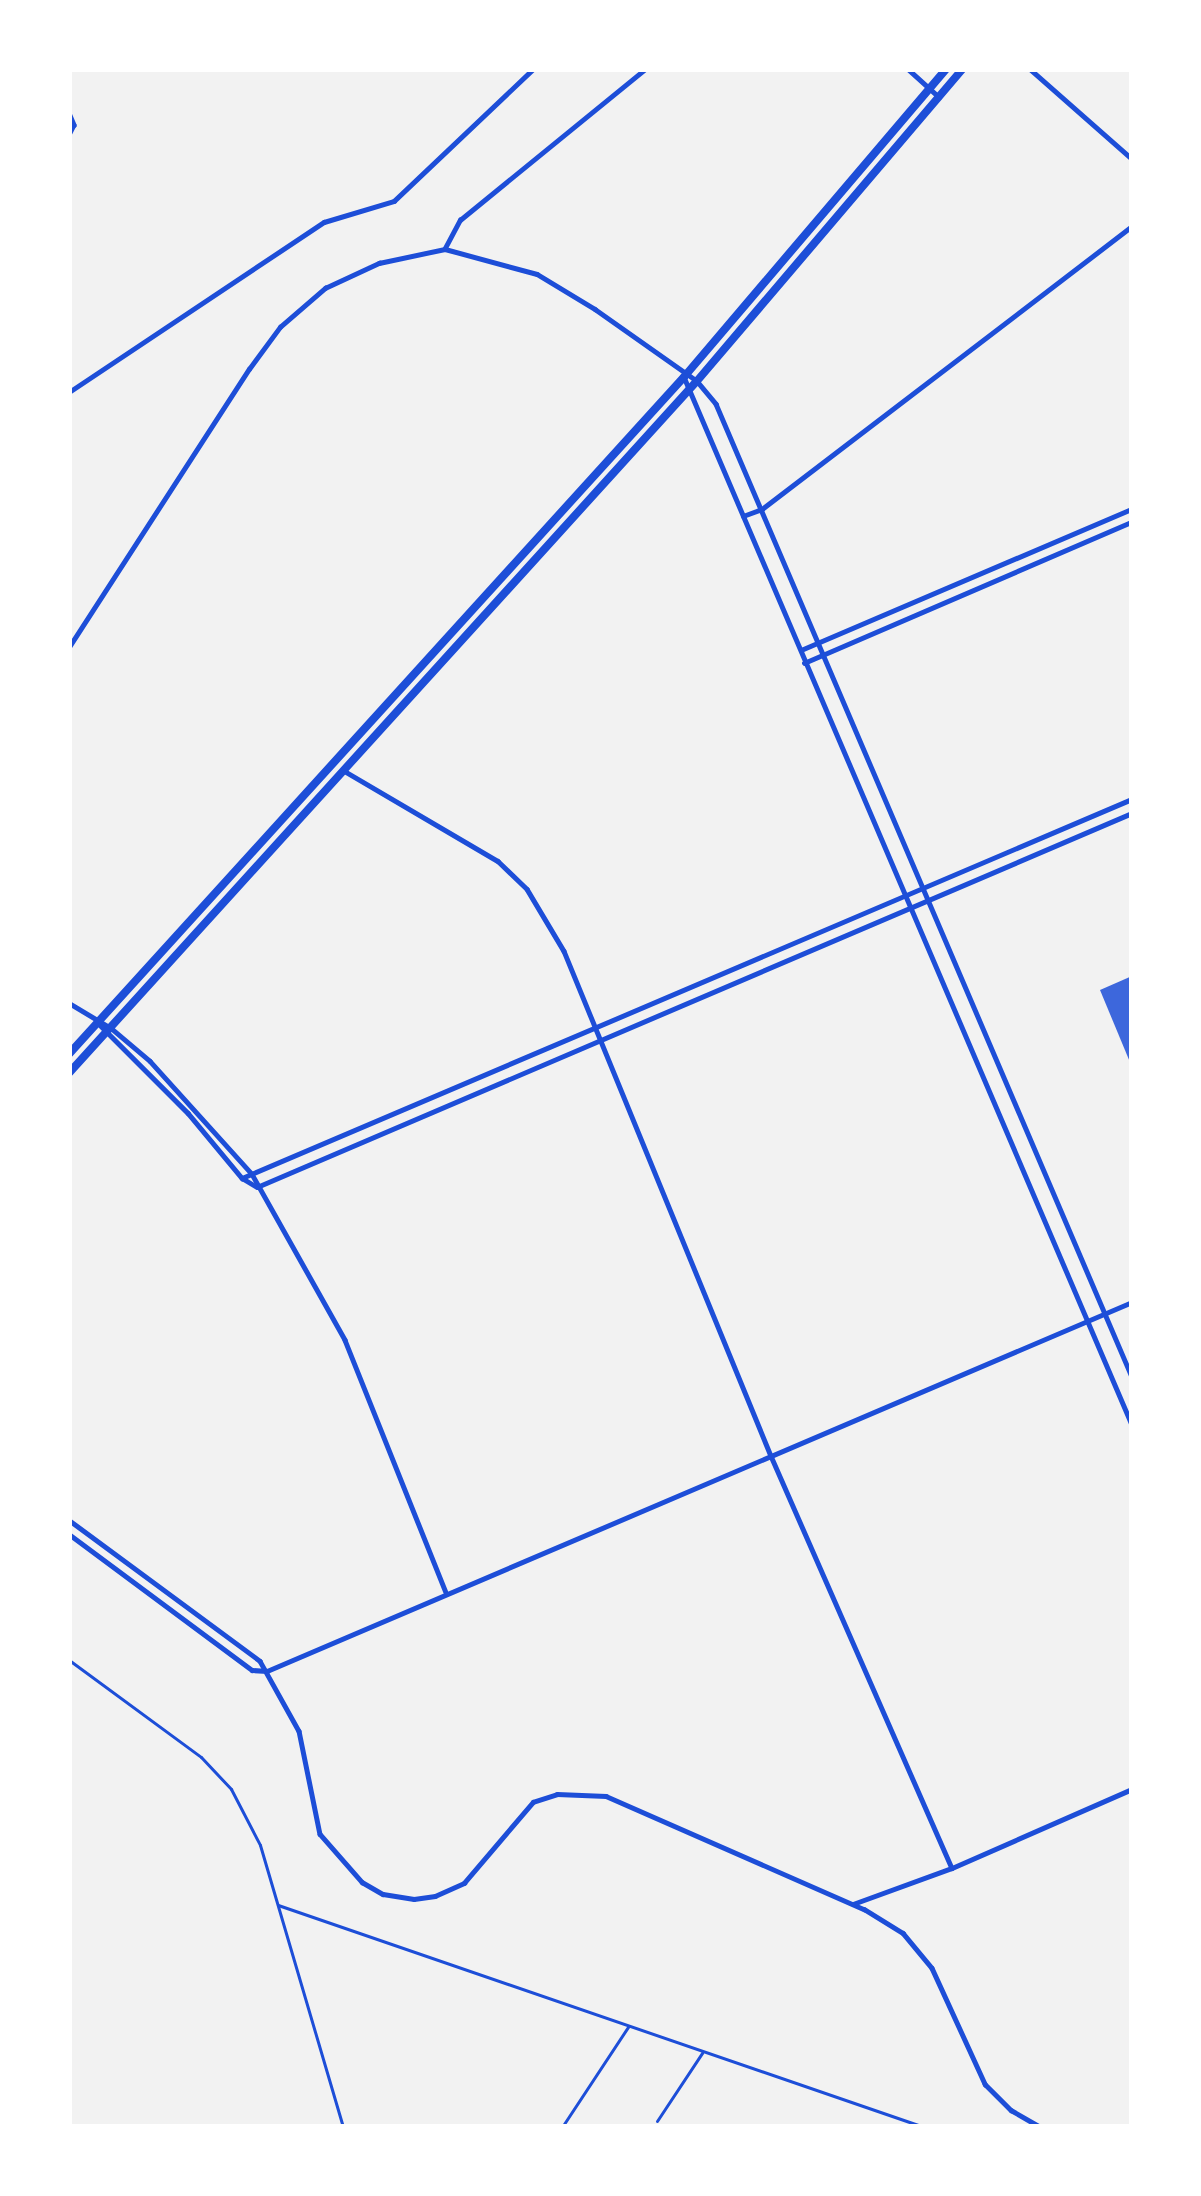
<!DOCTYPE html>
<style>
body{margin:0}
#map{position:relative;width:1201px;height:2196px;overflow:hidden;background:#f2f2f2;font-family:"Noto Sans",sans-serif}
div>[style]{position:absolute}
.building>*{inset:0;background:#3d67dc}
.service>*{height:3px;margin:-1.5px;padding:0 1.5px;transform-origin:1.5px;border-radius:1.5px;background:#1d4ed8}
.minor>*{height:4.5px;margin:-2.25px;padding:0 2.25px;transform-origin:2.25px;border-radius:2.25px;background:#1d4ed8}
.secondary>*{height:8px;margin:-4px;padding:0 4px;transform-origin:4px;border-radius:4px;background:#1d4ed8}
span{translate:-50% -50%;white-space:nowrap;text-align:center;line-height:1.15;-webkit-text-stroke:9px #fff;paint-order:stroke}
.frame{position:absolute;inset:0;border:72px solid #fff;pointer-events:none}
</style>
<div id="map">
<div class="building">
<div style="clip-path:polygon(1132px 976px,1132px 1067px,1100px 990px)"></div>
</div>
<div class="service">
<div style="left:69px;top:1660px;width:164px;rotate:36.3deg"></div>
<div style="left:201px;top:1757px;width:44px;rotate:46.8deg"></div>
<div style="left:231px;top:1789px;width:63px;rotate:62.6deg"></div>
<div style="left:260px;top:1845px;width:294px;rotate:73.6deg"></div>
<div style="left:278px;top:1905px;width:683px;rotate:18.97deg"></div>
<div style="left:657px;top:2121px;width:82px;rotate:-56.5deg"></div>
<div style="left:562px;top:2127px;width:120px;rotate:-56.6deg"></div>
</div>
<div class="minor">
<div style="left:908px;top:69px;width:42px;rotate:42.1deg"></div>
<div style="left:1030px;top:69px;width:136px;rotate:41.4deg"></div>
<div style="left:69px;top:113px;width:13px;rotate:67deg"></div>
<div style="left:74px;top:125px;width:11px;rotate:117deg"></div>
<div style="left:445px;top:248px;width:32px;rotate:-62deg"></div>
<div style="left:460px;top:220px;width:239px;rotate:-39.2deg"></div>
<div style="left:684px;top:377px;width:1140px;rotate:66.85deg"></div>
<div style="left:69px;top:392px;width:306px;rotate:-33.7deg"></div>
<div style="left:324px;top:222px;width:73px;rotate:-16.7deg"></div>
<div style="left:394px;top:201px;width:192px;rotate:-43.5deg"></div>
<div style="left:743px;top:516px;width:20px;rotate:-20deg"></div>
<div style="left:762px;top:509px;width:466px;rotate:-37.4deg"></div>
<div style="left:69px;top:647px;width:331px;rotate:-57.1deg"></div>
<div style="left:249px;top:369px;width:52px;rotate:-53.6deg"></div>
<div style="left:280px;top:327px;width:60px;rotate:-40.9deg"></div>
<div style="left:325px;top:288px;width:60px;rotate:-24.8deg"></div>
<div style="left:379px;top:263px;width:67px;rotate:-12deg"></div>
<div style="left:445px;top:249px;width:95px;rotate:15.2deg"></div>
<div style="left:537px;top:274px;width:68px;rotate:31.1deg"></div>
<div style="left:595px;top:309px;width:125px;rotate:35.2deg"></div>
<div style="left:697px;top:381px;width:30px;rotate:50deg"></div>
<div style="left:716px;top:404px;width:1058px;rotate:66.85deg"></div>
<div style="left:801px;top:650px;width:360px;rotate:-23.1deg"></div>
<div style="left:804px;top:663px;width:357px;rotate:-23.3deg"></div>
<div style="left:346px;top:772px;width:176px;rotate:30.4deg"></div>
<div style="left:498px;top:861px;width:40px;rotate:44deg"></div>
<div style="left:527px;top:889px;width:72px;rotate:59.2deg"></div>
<div style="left:564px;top:951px;width:546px;rotate:67.71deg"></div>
<div style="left:771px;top:1456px;width:450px;rotate:66.3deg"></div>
<div style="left:69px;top:1003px;width:49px;rotate:30.8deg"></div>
<div style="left:111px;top:1028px;width:51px;rotate:40.2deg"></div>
<div style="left:150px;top:1061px;width:152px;rotate:47.9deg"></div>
<div style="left:252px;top:1174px;width:190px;rotate:60.7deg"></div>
<div style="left:345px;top:1340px;width:271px;rotate:68.2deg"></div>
<div style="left:99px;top:1024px;width:126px;rotate:45deg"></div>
<div style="left:188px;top:1113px;width:85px;rotate:50.3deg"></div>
<div style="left:242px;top:1178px;width:17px;rotate:31deg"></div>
<div style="left:242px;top:1178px;width:967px;rotate:-23.07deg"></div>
<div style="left:257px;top:1187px;width:952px;rotate:-23.14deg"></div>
<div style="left:69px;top:1520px;width:237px;rotate:36.4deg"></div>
<div style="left:260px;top:1661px;width:80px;rotate:60.9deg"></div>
<div style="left:299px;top:1731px;width:105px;rotate:78.5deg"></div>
<div style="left:320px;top:1834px;width:64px;rotate:48.8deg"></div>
<div style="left:362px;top:1882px;width:24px;rotate:30deg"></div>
<div style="left:383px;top:1894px;width:31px;rotate:9deg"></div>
<div style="left:414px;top:1899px;width:21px;rotate:-8deg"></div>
<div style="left:435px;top:1896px;width:32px;rotate:-24deg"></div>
<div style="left:464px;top:1883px;width:106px;rotate:-49.6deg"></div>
<div style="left:533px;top:1802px;width:25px;rotate:-18deg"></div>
<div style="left:557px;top:1794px;width:49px;rotate:2.3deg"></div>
<div style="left:606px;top:1796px;width:282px;rotate:23.7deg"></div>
<div style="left:864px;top:1909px;width:46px;rotate:31.6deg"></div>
<div style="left:903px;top:1933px;width:45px;rotate:50.4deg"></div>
<div style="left:932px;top:1968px;width:128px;rotate:65.4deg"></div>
<div style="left:985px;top:2084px;width:37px;rotate:45deg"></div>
<div style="left:1011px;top:2110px;width:34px;rotate:30deg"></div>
<div style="left:69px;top:1534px;width:228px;rotate:36.6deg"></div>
<div style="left:252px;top:1670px;width:15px;rotate:4deg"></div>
<div style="left:267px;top:1671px;width:940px;rotate:-23.1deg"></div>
<div style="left:853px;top:1904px;width:105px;rotate:-20deg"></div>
<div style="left:952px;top:1868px;width:197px;rotate:-23.7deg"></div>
</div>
<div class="secondary">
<div style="left:69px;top:1054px;width:915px;rotate:-47.75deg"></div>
<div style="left:684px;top:377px;width:404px;rotate:-49.6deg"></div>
<div style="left:69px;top:1073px;width:934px;rotate:-47.78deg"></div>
<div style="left:697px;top:381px;width:410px;rotate:-49.6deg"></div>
</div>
<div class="frame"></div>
</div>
